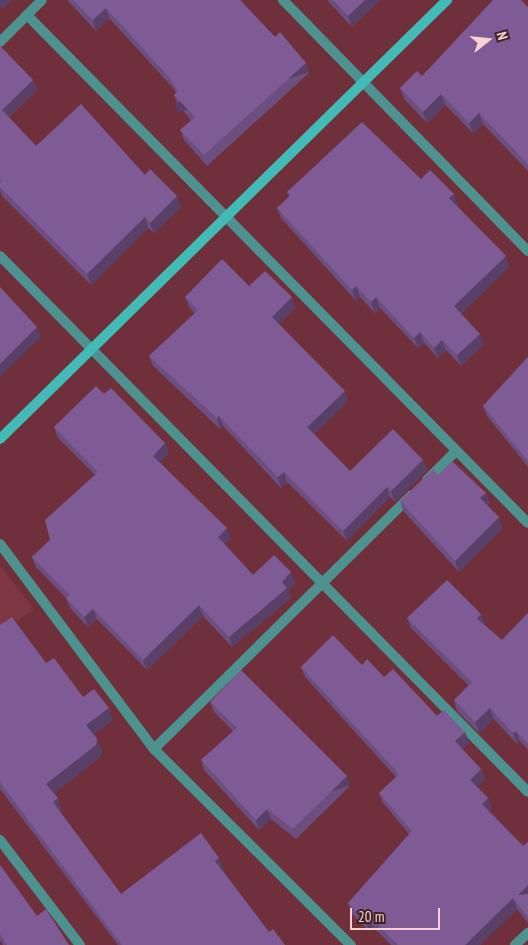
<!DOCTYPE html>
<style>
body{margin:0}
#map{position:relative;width:528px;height:945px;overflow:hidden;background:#6f2f3b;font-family:"PT Sans Narrow",sans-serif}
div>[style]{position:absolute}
.built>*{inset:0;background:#7e3642}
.street>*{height:10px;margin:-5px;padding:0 5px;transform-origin:5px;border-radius:5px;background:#4d928e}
.secondary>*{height:10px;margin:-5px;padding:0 5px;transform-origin:5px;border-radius:5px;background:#42bab5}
.wall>*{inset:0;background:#6c4e7f}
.shaded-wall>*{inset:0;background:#584068;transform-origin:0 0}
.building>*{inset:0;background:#7e5b94}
span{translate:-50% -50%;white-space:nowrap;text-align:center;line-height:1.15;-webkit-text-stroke:4px #412327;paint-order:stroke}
.north{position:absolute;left:463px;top:15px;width:50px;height:50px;-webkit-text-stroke:4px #412327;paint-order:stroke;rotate:74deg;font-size:14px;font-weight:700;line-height:20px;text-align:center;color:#f9d1d5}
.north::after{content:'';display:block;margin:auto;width:18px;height:22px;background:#f9d1d5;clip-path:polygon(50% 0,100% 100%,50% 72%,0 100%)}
.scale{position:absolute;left:350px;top:908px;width:90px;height:22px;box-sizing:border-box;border:2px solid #f9d1d5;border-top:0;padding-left:6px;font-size:15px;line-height:18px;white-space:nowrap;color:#f9d1d5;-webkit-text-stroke:4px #412327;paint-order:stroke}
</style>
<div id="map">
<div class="built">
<div style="clip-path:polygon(0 565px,34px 609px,0 634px)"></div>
</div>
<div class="street">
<div style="left:283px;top:0;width:351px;rotate:45.7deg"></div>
<div style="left:27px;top:15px;width:713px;rotate:45.4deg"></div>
<div style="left:0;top:42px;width:59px;rotate:-45deg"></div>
<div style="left:0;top:256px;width:752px;rotate:45.43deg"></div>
<div style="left:427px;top:480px;width:41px;rotate:-45deg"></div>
<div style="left:0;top:544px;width:256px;rotate:53.1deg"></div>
<div style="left:154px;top:749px;width:278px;rotate:44.9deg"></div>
<div style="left:154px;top:749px;width:361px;rotate:-44.6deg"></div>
<div style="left:0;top:840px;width:132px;rotate:52.7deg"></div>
<div style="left:515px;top:945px;width:18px;rotate:-43deg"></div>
</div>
<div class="secondary">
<div style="left:0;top:439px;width:627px;rotate:-44.48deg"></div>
</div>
<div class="wall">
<div style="clip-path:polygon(67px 0,240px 0,275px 37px,306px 63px,309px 73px,207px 166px,184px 140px,180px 130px,191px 120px,178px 105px,174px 95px,176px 93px,173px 88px,109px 18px,96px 31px)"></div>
<div style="clip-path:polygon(327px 0,380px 0,352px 27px)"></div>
<div style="clip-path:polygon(528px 7px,528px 171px,483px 124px,473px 133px,445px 105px,427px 123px,404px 99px,400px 88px,422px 76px)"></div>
<div style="clip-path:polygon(0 46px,33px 80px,37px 90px,9px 117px,36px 146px,145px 175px,177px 196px,181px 207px,154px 233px,148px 228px,91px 285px,2px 196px,0 191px)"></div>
<div style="clip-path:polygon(421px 179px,458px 205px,457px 206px,506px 256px,509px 267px,461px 314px,484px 344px,461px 366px,446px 350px,438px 358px,424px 343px,418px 348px,380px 308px,375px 313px,360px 297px,356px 301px,281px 218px,277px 208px,289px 197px,287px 192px)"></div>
<div style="clip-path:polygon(249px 286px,295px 308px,279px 324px,348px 401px,314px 434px,350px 471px,427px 470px,395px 502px,390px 497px,347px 541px,287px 482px,281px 488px,223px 426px,220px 429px,153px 366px,149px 356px,195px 314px,189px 307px,185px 297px)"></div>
<div style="clip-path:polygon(528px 357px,528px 467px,487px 416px,483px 406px)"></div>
<div style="clip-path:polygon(104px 394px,165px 443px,169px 453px,160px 462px,231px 539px,224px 544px,253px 575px,295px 583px,288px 590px,291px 598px,232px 647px,203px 616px,147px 670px,97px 619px,88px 627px,70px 608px,66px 598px,36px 567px,32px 557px,50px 540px,95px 475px,58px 438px,54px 427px)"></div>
<div style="clip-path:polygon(438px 475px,490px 503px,487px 506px,503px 528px,459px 572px,404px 512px,400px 501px)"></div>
<div style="clip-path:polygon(528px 613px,528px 750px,520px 741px,517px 744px,494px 719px,479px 733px,457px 711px,454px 700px,469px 686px,411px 628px,407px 618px,481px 614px,485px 625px,502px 640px)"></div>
<div style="clip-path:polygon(0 625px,46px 663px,83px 697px,113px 720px,94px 734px,97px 739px,102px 751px,100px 757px,54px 793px,58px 798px,62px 811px,60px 812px,121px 894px,224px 870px,223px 871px,269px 932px,285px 945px,118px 945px,0 789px)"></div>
<div style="clip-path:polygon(362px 665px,384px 677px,437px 716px,469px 742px,462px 749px,481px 769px,485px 779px,477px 787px,488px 798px,492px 809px,489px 811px,523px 846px,528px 842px,528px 923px,517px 909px,480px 945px,391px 945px,373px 927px,369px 931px,352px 914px,348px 903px,409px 834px,383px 803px,379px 793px,396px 777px,305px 677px,301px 667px)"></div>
<div style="clip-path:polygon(210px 702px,350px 786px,296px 839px,271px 819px,259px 830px,204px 770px,201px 760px,233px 731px,214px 712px)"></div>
<div style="clip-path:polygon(0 865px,37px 916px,69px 945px,3px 945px,0 940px)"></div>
</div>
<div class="shaded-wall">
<div style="clip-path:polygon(0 0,12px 0,2px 10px,0 3px)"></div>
<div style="clip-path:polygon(365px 0,380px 0,352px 27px,348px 16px)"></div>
<div style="clip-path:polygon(106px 8px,109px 18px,96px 31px,93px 20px)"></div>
<div style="left:306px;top:63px;width:10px;height:137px;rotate:73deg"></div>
<div style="clip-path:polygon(33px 80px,37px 90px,5px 120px,2px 110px)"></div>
<div style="clip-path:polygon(441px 94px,445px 105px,427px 123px,423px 112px)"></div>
<div style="clip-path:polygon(479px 113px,483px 124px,473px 133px,469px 123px)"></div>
<div style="clip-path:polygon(454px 194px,458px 205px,453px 209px,449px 198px)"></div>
<div style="clip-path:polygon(177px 196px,181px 207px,154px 233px,150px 223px)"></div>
<div style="clip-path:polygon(145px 217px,148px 228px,91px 285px,87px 274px)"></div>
<div style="clip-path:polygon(506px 256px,509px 267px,458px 317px,454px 306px)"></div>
<div style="clip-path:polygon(356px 286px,360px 297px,356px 301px,352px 290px)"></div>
<div style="clip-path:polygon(292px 297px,295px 308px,276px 327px,272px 317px)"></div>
<div style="clip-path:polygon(376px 297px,380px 308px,375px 313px,371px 302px)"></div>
<div style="clip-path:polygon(37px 327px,41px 337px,0 377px,0 364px)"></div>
<div style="clip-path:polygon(420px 332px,424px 343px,418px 348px,414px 338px)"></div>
<div style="clip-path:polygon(480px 334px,484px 344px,461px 366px,457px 355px)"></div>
<div style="clip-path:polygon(442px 340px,446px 350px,438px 358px,434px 348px)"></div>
<div style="clip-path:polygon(345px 391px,348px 401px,310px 438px,307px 427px)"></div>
<div style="clip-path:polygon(219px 416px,223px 426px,220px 429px,217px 418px)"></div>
<div style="clip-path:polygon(165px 443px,169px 453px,157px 466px,153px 456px)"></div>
<div style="clip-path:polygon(423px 460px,427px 470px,395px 502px,391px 491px)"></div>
<div style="clip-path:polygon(284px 472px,287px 482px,281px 488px,278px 477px)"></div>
<div style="clip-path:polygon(387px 487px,390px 497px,347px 541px,343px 531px)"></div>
<div style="clip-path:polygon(486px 493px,490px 503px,484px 509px,480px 498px)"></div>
<div style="clip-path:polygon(499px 517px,503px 528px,459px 572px,455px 561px)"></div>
<div style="clip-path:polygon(227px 528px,231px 539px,221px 547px,218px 537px)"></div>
<div style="clip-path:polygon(291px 572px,295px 583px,288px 590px,291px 598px,232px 647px,229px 637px)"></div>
<div style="clip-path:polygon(199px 605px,203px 616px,147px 670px,143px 660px)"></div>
<div style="clip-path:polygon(93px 609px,97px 619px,88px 627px,84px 617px)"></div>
<div style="clip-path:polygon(481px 614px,485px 625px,477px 619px)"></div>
<div style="clip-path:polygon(109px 708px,113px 720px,91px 737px,86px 725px)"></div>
<div style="clip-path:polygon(490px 708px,494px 719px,479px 733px,475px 722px)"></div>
<div style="clip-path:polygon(516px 731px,520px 741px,517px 744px,513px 733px)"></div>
<div style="clip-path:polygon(465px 732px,469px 742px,459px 752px,455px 741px)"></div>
<div style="clip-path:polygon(97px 739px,102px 751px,100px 757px,51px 796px,46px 784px)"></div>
<div style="clip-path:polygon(481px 769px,485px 779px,474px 790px,470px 780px)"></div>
<div style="left:347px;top:776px;width:10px;height:76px;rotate:73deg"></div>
<div style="clip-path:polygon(58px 798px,62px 811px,57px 815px,53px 802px)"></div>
<div style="clip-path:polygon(488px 798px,492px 809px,486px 815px,482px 804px)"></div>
<div style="clip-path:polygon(267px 809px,271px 819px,259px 830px,256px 820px)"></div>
<div style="clip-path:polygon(219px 858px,224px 870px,219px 873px,215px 861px)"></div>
<div style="clip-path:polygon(528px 885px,528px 900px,518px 895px)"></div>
<div style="clip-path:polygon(513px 898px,517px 909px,480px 945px,465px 945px)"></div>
<div style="clip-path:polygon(369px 916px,373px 927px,369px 931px,365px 920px)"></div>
</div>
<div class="building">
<div style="clip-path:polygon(73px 0,240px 0,275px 37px,280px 32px,306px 63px,204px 155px,180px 130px,195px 117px,174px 95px,178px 91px,169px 77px,106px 8px,93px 20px)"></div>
<div style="clip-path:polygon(333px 0,365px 0,348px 16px)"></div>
<div style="clip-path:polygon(493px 0,521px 0,528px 7px,528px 164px,479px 113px,469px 123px,441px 94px,423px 112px,400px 88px,417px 71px,422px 76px)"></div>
<div style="clip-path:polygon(0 46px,33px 80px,2px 110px,36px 146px,81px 104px,145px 175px,150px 169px,177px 196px,150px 223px,145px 217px,87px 274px,0 187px,0 183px,2px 181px,0 179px)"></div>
<div style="clip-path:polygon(362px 122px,421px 179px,430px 170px,454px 194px,449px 198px,506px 256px,454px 306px,480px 334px,457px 355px,442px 340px,434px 348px,420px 332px,414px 338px,376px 297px,371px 302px,356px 286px,352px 290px,277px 208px,291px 195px,287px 192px)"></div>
<div style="clip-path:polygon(222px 259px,249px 286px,265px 271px,292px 297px,272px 317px,345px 391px,307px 427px,350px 471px,393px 429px,423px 460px,391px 491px,387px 487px,343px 531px,284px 472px,278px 477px,219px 416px,217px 418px,149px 356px,198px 310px,185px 297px)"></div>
<div style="clip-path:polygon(0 287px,37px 327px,0 364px)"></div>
<div style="clip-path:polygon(528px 357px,528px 461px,483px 406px)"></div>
<div style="clip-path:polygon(96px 386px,104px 394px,111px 388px,165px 443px,153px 456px,227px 528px,218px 537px,253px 575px,274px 555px,291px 572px,282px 582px,287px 588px,229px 637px,199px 605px,143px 660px,93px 609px,84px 617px,66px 598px,70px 595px,32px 557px,50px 540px,45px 520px,98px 472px,54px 427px)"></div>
<div style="clip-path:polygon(452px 461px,486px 493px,480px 498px,499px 517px,455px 561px,400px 501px,433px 469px,438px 475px)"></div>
<div style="clip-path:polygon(447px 580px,481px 614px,477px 619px,502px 640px,528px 613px,528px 744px,516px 731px,513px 733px,490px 708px,475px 722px,454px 700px,472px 682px,407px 618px)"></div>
<div style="clip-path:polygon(12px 617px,46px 663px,54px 658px,83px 697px,94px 689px,109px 708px,86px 725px,97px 739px,96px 745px,46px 784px,58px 798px,53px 802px,121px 894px,201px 833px,219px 858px,215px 861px,269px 932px,273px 929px,285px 945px,122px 945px,0 782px,0 625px)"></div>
<div style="clip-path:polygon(333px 635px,362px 665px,367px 659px,384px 677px,393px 669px,437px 716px,444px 710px,465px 732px,455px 741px,481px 769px,470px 780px,488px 798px,482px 804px,523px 846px,528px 842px,528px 885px,518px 895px,528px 894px,528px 917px,513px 898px,465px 945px,398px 945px,369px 916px,365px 920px,348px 903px,412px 831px,379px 793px,399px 774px,301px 667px)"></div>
<div style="clip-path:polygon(241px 670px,347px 776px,293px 829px,267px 809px,256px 820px,201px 760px,237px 728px,210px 702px)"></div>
<div style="clip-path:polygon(0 865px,37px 916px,46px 909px,69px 945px,7px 945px,0 934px)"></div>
</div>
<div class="north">N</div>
<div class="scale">20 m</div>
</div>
